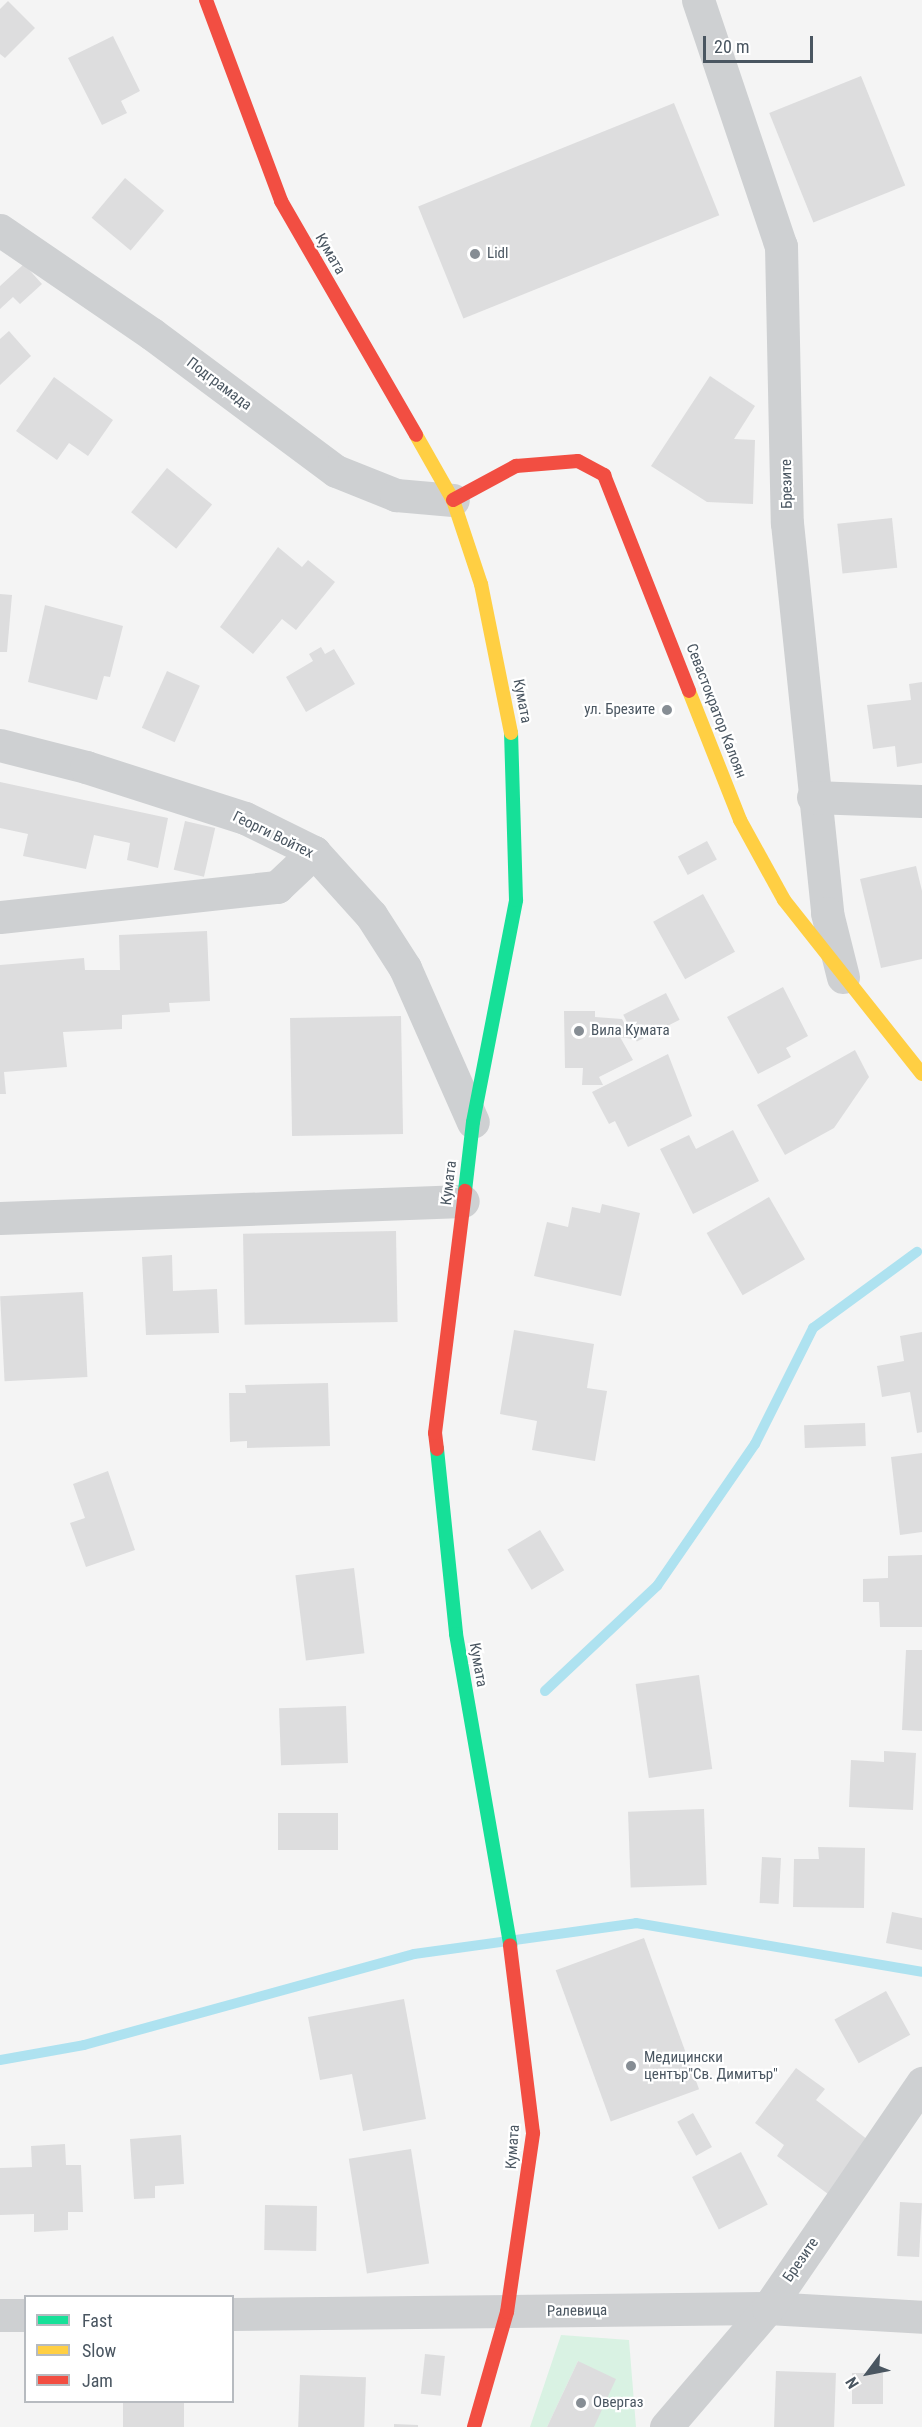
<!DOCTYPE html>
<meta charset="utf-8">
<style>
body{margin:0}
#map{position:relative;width:922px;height:2427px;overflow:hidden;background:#f4f4f4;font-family:"Roboto Condensed",sans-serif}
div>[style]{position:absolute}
.green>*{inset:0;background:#d9f2e3}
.stream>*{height:10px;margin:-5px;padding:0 5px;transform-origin:5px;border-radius:5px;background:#aee2f0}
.building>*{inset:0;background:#ddddde;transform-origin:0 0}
.street>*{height:33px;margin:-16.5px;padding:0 16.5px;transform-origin:16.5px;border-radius:16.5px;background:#ced0d2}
.fast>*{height:14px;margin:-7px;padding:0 7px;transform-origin:7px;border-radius:7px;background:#16e098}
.slow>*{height:14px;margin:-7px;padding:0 7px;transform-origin:7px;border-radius:7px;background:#ffcf43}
.jam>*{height:14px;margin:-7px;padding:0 7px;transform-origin:7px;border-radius:7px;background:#f24e42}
.dots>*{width:16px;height:16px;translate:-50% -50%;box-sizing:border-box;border:3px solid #fff;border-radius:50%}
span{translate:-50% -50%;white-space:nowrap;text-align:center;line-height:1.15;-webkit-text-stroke:4.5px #fff;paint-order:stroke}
.street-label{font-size:15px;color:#4a5661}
.poi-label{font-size:15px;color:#4a5661}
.left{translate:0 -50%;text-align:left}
.right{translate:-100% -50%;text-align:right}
.legend{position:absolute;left:24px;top:2295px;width:210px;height:108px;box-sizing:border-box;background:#fff;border:2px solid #b7bbc0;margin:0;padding:8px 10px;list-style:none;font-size:18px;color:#4a5661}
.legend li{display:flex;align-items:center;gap:12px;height:30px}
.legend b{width:30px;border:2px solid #b7bbc0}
.north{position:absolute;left:838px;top:2343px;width:60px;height:60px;-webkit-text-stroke:4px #fff;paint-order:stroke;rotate:238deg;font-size:16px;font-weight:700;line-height:24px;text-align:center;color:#4a5661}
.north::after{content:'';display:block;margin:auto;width:21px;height:27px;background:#4a5661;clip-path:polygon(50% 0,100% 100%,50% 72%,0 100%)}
.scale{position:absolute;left:703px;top:36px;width:110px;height:27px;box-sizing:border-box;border:3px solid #4a5661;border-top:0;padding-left:8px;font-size:18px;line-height:21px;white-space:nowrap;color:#4a5661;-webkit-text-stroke:4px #fff;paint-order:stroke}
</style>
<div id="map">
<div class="green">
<div style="clip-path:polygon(561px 2335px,629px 2340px,636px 2427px,594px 2427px,578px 2361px,547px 2427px,530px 2427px)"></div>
</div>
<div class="stream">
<div style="left:545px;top:1691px;width:154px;rotate:-43.2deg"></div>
<div style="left:657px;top:1586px;width:173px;rotate:-55.4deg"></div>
<div style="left:755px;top:1444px;width:130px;rotate:-63.4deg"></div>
<div style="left:813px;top:1328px;width:129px;rotate:-36.2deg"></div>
<div style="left:0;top:2060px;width:85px;rotate:-10.1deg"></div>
<div style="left:84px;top:2045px;width:342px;rotate:-15.4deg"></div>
<div style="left:414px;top:1954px;width:224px;rotate:-7.9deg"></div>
<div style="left:636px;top:1923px;width:290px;rotate:9.7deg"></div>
</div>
<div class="building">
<div style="clip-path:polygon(8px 1px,35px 28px,5px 58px,0 54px,0 9px)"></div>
<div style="clip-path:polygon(113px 36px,140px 91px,121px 101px,127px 113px,102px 125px,68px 58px)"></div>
<div style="left:861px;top:76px;width:118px;height:99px;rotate:68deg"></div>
<div style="left:674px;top:103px;width:121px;height:276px;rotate:68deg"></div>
<div style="left:125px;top:178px;width:51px;height:52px;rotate:40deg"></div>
<div style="clip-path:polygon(24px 264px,42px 284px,20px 304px,13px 297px,0 309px,0 286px)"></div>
<div style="clip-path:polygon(9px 331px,31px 356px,0 385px,0 339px)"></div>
<div style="clip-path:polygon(710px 376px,755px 406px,734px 439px,755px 440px,753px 504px,707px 502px,651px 466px)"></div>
<div style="clip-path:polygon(54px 377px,113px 420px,88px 456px,69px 443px,57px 460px,16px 431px)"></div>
<div style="left:167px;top:468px;width:58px;height:57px;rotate:39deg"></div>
<div style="left:892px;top:518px;width:50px;height:55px;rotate:84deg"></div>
<div style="clip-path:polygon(278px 547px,302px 567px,308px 560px,335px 582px,296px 630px,282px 619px,253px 654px,220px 627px)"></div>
<div style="clip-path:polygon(0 594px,12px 595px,7px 652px,0 652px)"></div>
<div style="clip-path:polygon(45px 605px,123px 626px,110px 677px,104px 676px,97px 700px,28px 682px)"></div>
<div style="clip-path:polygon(321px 647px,325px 654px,334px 649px,355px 684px,306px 712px,286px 677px,313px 661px,309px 654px)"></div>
<div style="left:167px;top:671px;width:36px;height:62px;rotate:24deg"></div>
<div style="clip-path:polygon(922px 682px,922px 763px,897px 767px,895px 746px,873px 749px,867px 705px,911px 700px,909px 684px)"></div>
<div style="clip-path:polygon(0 782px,168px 818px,158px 868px,127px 860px,130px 843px,94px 835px,86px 869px,23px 856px,28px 834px,0 828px)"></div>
<div style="left:185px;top:821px;width:31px;height:50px;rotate:13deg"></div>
<div style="left:707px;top:841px;width:21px;height:33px;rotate:62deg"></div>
<div style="clip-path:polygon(916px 866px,922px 891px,922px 959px,881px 968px,860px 879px)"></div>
<div style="left:703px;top:894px;width:66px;height:57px;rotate:61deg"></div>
<div style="clip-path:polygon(207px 931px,210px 1001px,169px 1003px,170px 1012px,122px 1015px,122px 1029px,63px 1032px,67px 1067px,4px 1072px,6px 1094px,0 1094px,0 965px,84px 958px,85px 970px,120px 970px,119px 935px)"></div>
<div style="clip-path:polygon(783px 987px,808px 1036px,786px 1048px,791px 1057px,758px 1074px,727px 1017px)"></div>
<div style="left:666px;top:993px;width:30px;height:48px;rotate:63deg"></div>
<div style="clip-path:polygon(564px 1011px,595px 1011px,595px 1017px,622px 1019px,633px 1039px,620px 1037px,633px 1060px,599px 1077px,603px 1085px,582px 1085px,583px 1068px,565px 1068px)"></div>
<div style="left:401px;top:1016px;width:118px;height:111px;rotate:89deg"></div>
<div style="clip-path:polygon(855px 1050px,869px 1077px,834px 1128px,785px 1155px,757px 1105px)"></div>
<div style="clip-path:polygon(668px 1054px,692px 1116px,628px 1147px,615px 1121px,609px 1124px,592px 1092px)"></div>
<div style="clip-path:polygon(733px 1130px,759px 1181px,693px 1214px,660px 1149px,689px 1135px,696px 1149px)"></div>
<div style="left:769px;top:1197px;width:72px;height:72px;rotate:60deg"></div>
<div style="clip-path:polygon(602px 1204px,640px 1213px,621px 1296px,534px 1276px,547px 1222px,568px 1227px,572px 1207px,600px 1213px)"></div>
<div style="left:396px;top:1231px;width:91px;height:153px;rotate:89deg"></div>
<div style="clip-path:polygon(172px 1255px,173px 1291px,217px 1289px,219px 1333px,146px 1335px,142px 1257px)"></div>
<div style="left:83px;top:1292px;width:85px;height:83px;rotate:87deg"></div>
<div style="clip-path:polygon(514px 1330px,594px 1344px,587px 1388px,607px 1391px,595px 1461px,532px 1450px,537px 1421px,500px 1414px)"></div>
<div style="clip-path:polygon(922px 1332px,922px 1432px,917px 1433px,910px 1392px,882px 1397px,877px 1366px,904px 1361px,900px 1336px)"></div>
<div style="clip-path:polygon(328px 1383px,330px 1446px,247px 1448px,247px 1441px,230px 1442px,229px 1393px,246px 1393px,245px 1385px)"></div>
<div style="left:865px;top:1423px;width:23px;height:61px;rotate:88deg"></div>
<div style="clip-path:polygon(922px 1453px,922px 1532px,900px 1535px,891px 1457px)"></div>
<div style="clip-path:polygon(108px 1471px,135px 1550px,86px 1567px,70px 1523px,85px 1518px,73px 1484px)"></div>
<div style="left:540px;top:1530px;width:47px;height:38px;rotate:59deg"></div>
<div style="clip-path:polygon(922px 1555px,922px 1627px,880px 1627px,879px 1602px,863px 1602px,863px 1579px,888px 1578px,888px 1556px)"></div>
<div style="left:354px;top:1568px;width:86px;height:59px;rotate:83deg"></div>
<div style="clip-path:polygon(906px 1650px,922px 1650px,922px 1731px,902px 1730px)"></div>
<div style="left:699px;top:1675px;width:95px;height:64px;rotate:82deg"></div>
<div style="left:346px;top:1706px;width:57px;height:67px;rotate:88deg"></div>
<div style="clip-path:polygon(884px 1751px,916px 1753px,913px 1810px,849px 1807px,851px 1760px,884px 1762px)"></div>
<div style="left:704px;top:1809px;width:76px;height:76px;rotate:88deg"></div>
<div style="left:278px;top:1813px;width:60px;height:37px"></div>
<div style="clip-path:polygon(818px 1847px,865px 1848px,864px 1908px,793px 1907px,794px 1859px,819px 1859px)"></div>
<div style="left:762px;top:1857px;width:19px;height:46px;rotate:3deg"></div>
<div style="clip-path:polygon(892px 1912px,922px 1918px,922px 1950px,886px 1943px)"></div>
<div style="left:644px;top:1938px;width:161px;height:94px;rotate:70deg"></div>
<div style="left:886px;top:1991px;width:50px;height:59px;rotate:61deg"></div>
<div style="clip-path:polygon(404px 1999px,426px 2119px,363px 2131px,352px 2074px,320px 2080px,308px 2017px)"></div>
<div style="clip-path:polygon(796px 2068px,825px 2089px,816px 2100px,872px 2143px,832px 2197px,777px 2156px,784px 2145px,755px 2123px)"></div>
<div style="left:693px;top:2113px;width:39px;height:18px;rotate:61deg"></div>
<div style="clip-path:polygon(181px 2135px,184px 2184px,155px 2186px,155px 2198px,134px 2199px,130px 2139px)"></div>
<div style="clip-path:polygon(65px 2144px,66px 2165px,81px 2165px,83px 2212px,68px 2212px,68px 2230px,34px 2232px,34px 2214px,0 2215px,0 2168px,32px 2167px,31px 2146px)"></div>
<div style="left:411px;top:2149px;width:116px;height:63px;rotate:81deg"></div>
<div style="left:741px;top:2152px;width:59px;height:55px;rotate:63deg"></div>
<div style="left:900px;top:2202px;width:22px;height:54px;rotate:3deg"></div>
<div style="left:265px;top:2205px;width:52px;height:45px;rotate:1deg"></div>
<div style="left:425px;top:2354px;width:20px;height:40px;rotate:6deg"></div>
<div style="clip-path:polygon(578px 2361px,616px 2379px,594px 2427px,547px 2427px)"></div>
<div style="left:776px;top:2371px;width:60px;height:56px;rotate:2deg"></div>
<div style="left:852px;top:2373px;width:31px;height:31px"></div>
<div style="left:300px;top:2375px;width:66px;height:52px;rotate:2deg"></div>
<div style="left:123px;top:2402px;width:61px;height:25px"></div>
<div style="clip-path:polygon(394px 2424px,418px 2425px,418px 2427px,394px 2427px)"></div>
</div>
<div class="street">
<div style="left:698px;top:0;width:260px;rotate:71.4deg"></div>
<div style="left:781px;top:246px;width:277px;rotate:88.8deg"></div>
<div style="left:787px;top:523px;width:392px;rotate:84.1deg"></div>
<div style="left:827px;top:913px;width:66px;rotate:76deg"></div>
<div style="left:0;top:230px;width:184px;rotate:34.4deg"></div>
<div style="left:152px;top:334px;width:229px;rotate:36.7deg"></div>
<div style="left:336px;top:471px;width:65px;rotate:21.8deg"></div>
<div style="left:396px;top:495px;width:57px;rotate:5deg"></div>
<div style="left:0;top:745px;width:89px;rotate:14.3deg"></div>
<div style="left:86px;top:767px;width:167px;rotate:17.8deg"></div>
<div style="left:245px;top:818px;width:77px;rotate:26.2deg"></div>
<div style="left:314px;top:852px;width:85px;rotate:47.9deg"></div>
<div style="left:371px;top:915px;width:63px;rotate:57.3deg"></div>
<div style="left:405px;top:968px;width:168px;rotate:66.2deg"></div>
<div style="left:813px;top:797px;width:109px;rotate:2.1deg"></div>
<div style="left:0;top:917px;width:279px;rotate:-6.2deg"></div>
<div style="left:277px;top:887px;width:51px;rotate:-43.4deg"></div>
<div style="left:0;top:1218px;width:463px;rotate:-2.1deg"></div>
<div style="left:232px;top:2314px;width:536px;rotate:-0.64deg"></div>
<div style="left:768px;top:2308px;width:154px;rotate:3.3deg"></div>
<div style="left:0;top:2315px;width:26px"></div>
<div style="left:666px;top:2427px;width:157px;rotate:-49.4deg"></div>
<div style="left:768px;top:2308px;width:273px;rotate:-55.6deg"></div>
</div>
<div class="fast">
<div style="left:465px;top:1191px;width:69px;rotate:-83.4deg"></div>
<div style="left:473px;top:1122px;width:226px;rotate:-79deg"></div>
<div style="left:516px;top:900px;width:167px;rotate:-91.7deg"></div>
<div style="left:437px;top:1449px;width:186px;rotate:84.1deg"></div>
<div style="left:456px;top:1634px;width:316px;rotate:80.1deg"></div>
</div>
<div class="slow">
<div style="left:416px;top:435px;width:75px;rotate:60.4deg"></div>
<div style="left:453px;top:500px;width:89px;rotate:71.6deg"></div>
<div style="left:481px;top:584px;width:152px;rotate:78.6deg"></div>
<div style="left:689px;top:691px;width:139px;rotate:68.4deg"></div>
<div style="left:740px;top:820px;width:91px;rotate:61.2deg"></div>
<div style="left:784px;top:900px;width:222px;rotate:51.6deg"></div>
</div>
<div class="jam">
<div style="left:206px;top:0;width:215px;rotate:69.5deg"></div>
<div style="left:281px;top:201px;width:270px;rotate:60deg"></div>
<div style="left:453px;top:500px;width:72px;rotate:-28.4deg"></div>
<div style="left:516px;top:466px;width:62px;rotate:-4.6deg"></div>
<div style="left:578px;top:461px;width:30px;rotate:28deg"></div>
<div style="left:604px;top:475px;width:232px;rotate:68.5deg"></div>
<div style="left:437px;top:1449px;width:16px;rotate:-97deg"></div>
<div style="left:435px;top:1433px;width:244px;rotate:-82.9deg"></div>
<div style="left:474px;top:2427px;width:120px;rotate:-74deg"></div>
<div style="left:507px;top:2312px;width:181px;rotate:-81.7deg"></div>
<div style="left:533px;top:2133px;width:189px;rotate:-97deg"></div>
</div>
<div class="dots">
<div style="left:475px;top:254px;background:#868d94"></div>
<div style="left:667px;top:710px;background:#868d94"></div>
<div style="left:579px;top:1031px;background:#868d94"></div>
<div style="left:631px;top:2066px;background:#868d94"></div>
<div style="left:581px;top:2403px;background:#868d94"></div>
</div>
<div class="street-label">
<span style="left:330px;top:254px;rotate:60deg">Кумата</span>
<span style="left:219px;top:384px;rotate:37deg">Подграмада</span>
<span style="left:787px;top:484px;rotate:-91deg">Брезите</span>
<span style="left:522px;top:701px;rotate:79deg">Кумата</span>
<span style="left:716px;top:711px;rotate:69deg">Севастократор Калоян</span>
<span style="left:273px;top:835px;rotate:26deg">Георги Войтех</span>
<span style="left:449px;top:1183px;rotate:-83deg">Кумата</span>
<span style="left:478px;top:1665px;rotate:80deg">Кумата</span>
<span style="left:513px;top:2147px;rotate:-86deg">Кумата</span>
<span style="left:801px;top:2260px;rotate:-55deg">Брезите</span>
<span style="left:577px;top:2311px;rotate:-1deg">Ралевица</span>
</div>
<div class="poi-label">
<span class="left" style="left:487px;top:254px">Lidl</span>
<span class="right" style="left:655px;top:710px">ул. Брезите</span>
<span class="left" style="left:591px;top:1031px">Вила Кумата</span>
<span class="left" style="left:644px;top:2066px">Медицински<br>център"Св. Димитър"</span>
<span class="left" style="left:593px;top:2403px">Овергаз</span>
</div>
<ul class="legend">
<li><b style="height:8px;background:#16e098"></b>Fast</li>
<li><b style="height:8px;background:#ffcf43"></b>Slow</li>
<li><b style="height:8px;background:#f24e42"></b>Jam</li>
</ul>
<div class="north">N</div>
<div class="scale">20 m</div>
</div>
